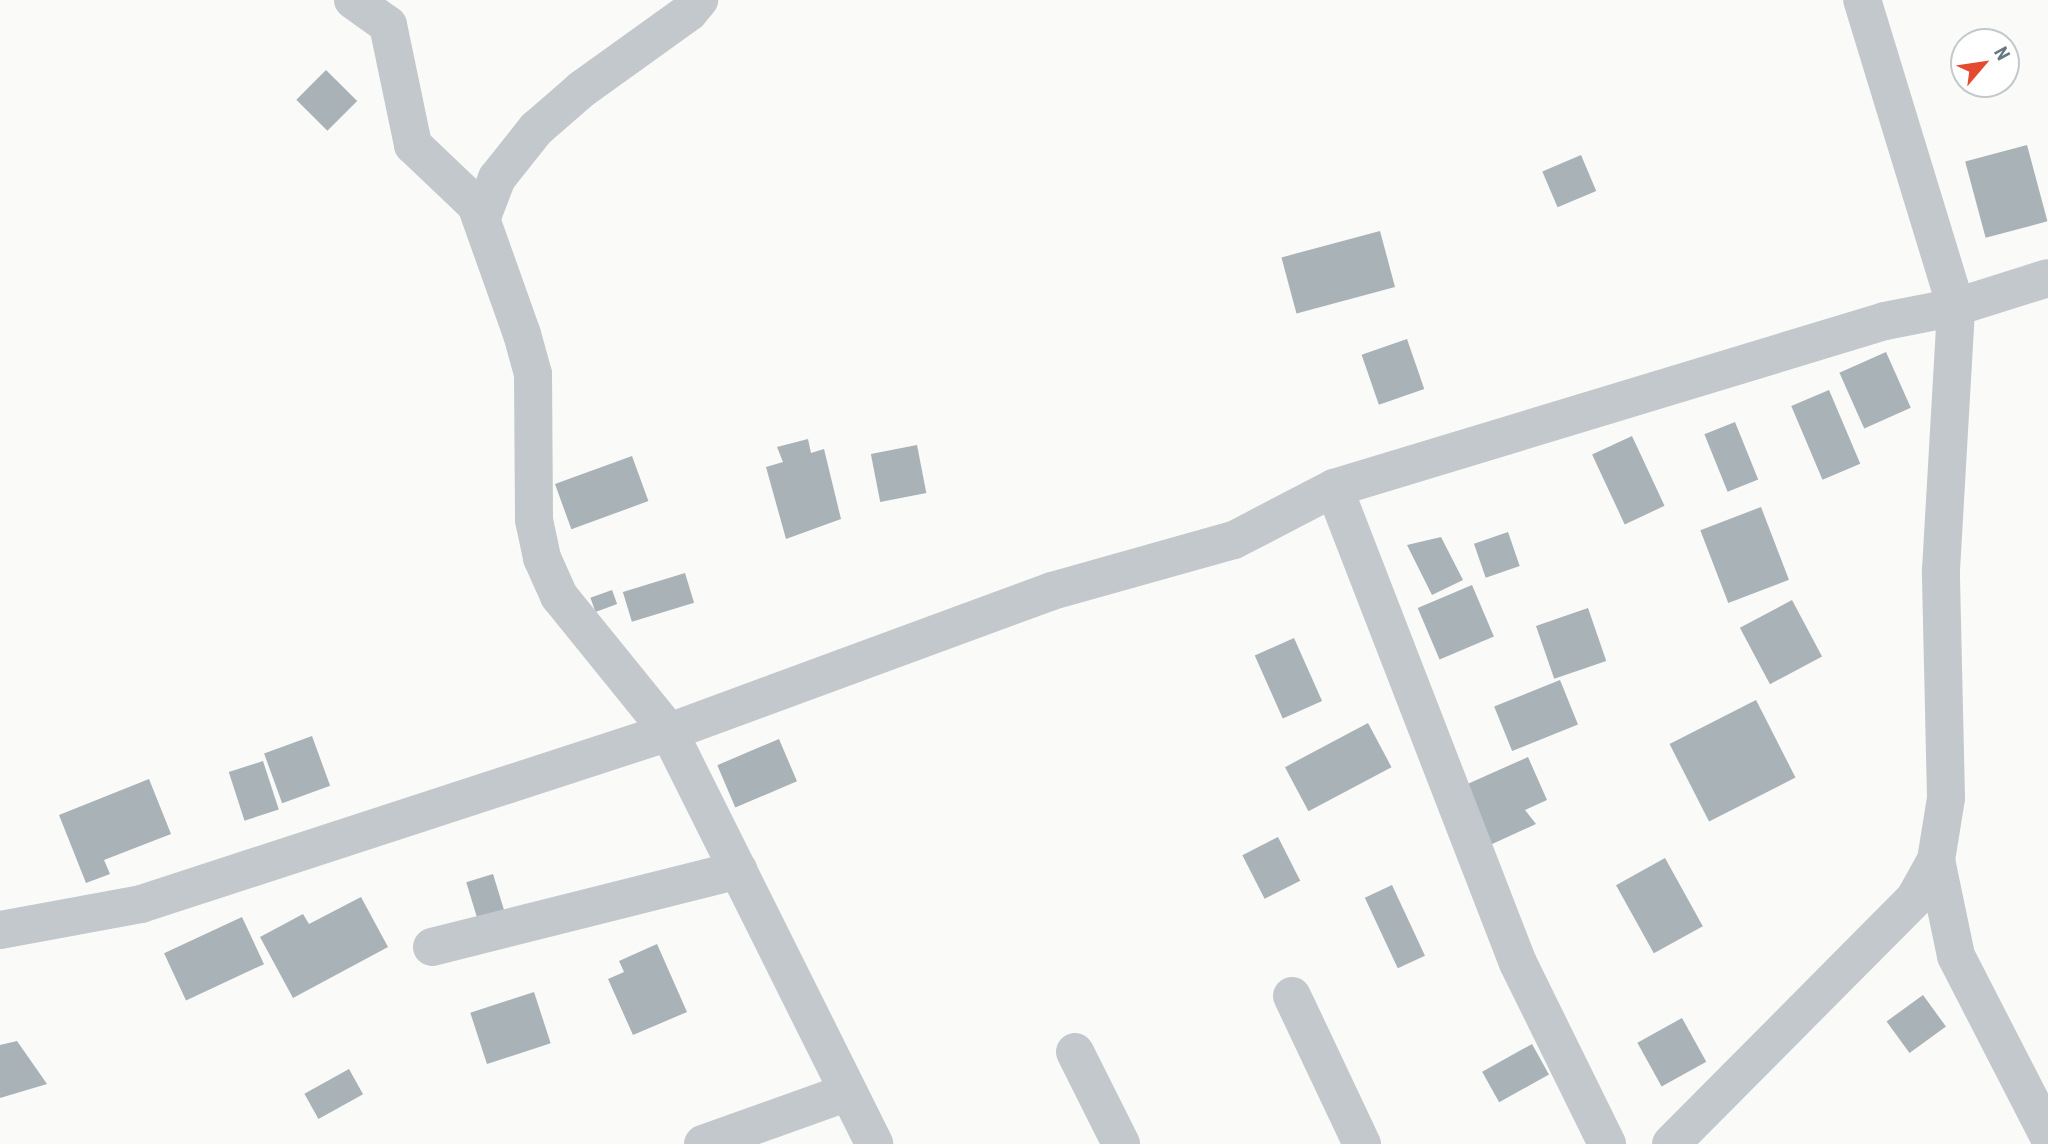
<!DOCTYPE html>
<style>
body{margin:0}
#map{position:relative;width:2048px;height:1144px;overflow:hidden;background:#fafaf8;font-family:"Roboto Condensed",sans-serif}
div>[style]{position:absolute}
.building>*{inset:0;background:#a8b2b7;transform-origin:0 0}
.street>*{height:38px;margin:-19px;padding:0 19px;transform-origin:19px;border-radius:19px;background:#c3c8cc}
span{translate:-50% -50%;white-space:nowrap;text-align:center;line-height:1.15;-webkit-text-stroke:7px #fff;paint-order:stroke}
.north{position:absolute;left:1950px;top:28px;width:70px;height:70px;box-sizing:border-box;background:#fff;border:2px solid #c1c9cd;border-radius:50%;rotate:61deg;font-size:19px;font-weight:700;line-height:28px;text-align:center;color:#657883}
.north::after{content:'';display:block;margin:auto;width:24px;height:32px;background:#e44a2e;clip-path:polygon(50% 0,100% 100%,50% 72%,0 100%)}
</style>
<div id="map">
<div class="building">
<div style="left:326px;top:70px;width:44px;height:42px;rotate:45deg"></div>
<div style="left:2027px;top:145px;width:79px;height:64px;rotate:75deg"></div>
<div style="left:1581px;top:155px;width:39px;height:42px;rotate:67deg"></div>
<div style="left:1380px;top:231px;width:58px;height:102px;rotate:75deg"></div>
<div style="left:1407px;top:339px;width:53px;height:48px;rotate:71deg"></div>
<div style="left:1886px;top:352px;width:61px;height:51px;rotate:66deg"></div>
<div style="left:1829px;top:390px;width:80px;height:41px;rotate:67deg"></div>
<div style="left:1735px;top:422px;width:62px;height:33px;rotate:68deg"></div>
<div style="left:1632px;top:436px;width:77px;height:44px;rotate:65deg"></div>
<div style="clip-path:polygon(808px 439px,811px 453px,824px 449px,841px 519px,786px 539px,766px 467px,783px 462px,777px 447px)"></div>
<div style="left:917px;top:445px;width:49px;height:47px;rotate:79deg"></div>
<div style="left:632px;top:456px;width:48px;height:82px;rotate:70deg"></div>
<div style="left:1761px;top:507px;width:78px;height:65px;rotate:69deg"></div>
<div style="left:1508px;top:532px;width:36px;height:36px;rotate:71deg"></div>
<div style="clip-path:polygon(1441px 537px,1463px 580px,1432px 595px,1407px 545px)"></div>
<div style="left:685px;top:573px;width:31px;height:65px;rotate:73deg"></div>
<div style="left:1472px;top:585px;width:56px;height:59px;rotate:67deg"></div>
<div style="left:612px;top:590px;width:15px;height:23px;rotate:70deg"></div>
<div style="left:1792px;top:600px;width:64px;height:59px;rotate:62deg"></div>
<div style="left:1588px;top:608px;width:56px;height:55px;rotate:71deg"></div>
<div style="left:1294px;top:638px;width:69px;height:43px;rotate:66deg"></div>
<div style="left:1560px;top:680px;width:48px;height:71px;rotate:68deg"></div>
<div style="left:1756px;top:700px;width:87px;height:97px;rotate:63deg"></div>
<div style="left:1368px;top:723px;width:50px;height:94px;rotate:62deg"></div>
<div style="left:312px;top:736px;width:53px;height:51px;rotate:70deg"></div>
<div style="left:779px;top:739px;width:46px;height:67px;rotate:67deg"></div>
<div style="clip-path:polygon(1528px 757px,1547px 800px,1525px 810px,1536px 824px,1490px 845px,1463px 786px)"></div>
<div style="left:263px;top:761px;width:51px;height:36px;rotate:72deg"></div>
<div style="clip-path:polygon(149px 779px,171px 834px,104px 860px,110px 874px,86px 883px,59px 815px)"></div>
<div style="left:1278px;top:837px;width:49px;height:40px;rotate:63deg"></div>
<div style="left:1665px;top:858px;width:78px;height:56px;rotate:61deg"></div>
<div style="left:493px;top:874px;width:45px;height:28px;rotate:73deg"></div>
<div style="left:1392px;top:885px;width:78px;height:30px;rotate:65deg"></div>
<div style="clip-path:polygon(361px 897px,388px 947px,293px 998px,260px 937px,303px 914px,309px 924px)"></div>
<div style="left:242px;top:917px;width:52px;height:86px;rotate:65deg"></div>
<div style="clip-path:polygon(657px 944px,687px 1012px,633px 1035px,608px 979px,624px 972px,619px 961px)"></div>
<div style="left:534px;top:992px;width:54px;height:67px;rotate:72deg"></div>
<div style="left:1923px;top:995px;width:39px;height:45px;rotate:54deg"></div>
<div style="left:1682px;top:1018px;width:50px;height:51px;rotate:61deg"></div>
<div style="clip-path:polygon(17px 1041px,47px 1084px,0 1098px,0 1045px)"></div>
<div style="left:1532px;top:1044px;width:35px;height:57px;rotate:61deg"></div>
<div style="left:349px;top:1069px;width:29px;height:51px;rotate:61deg"></div>
</div>
<div class="street">
<div style="left:353px;top:0;width:43px;rotate:35.5deg"></div>
<div style="left:388px;top:25px;width:123px;rotate:78.2deg"></div>
<div style="left:413px;top:145px;width:87px;rotate:43.6deg"></div>
<div style="left:476px;top:205px;width:137px;rotate:70.4deg"></div>
<div style="left:522px;top:334px;width:41px;rotate:74.6deg"></div>
<div style="left:533px;top:374px;width:146px;rotate:89.6deg"></div>
<div style="left:534px;top:520px;width:39px;rotate:78deg"></div>
<div style="left:542px;top:558px;width:42px;rotate:65.9deg"></div>
<div style="left:559px;top:596px;width:175px;rotate:51deg"></div>
<div style="left:669px;top:732px;width:460px;rotate:63.5deg"></div>
<div style="left:482px;top:217px;width:42px;rotate:-69deg"></div>
<div style="left:497px;top:178px;width:63px;rotate:-51.5deg"></div>
<div style="left:536px;top:129px;width:61px;rotate:-41deg"></div>
<div style="left:582px;top:89px;width:132px;rotate:-35.7deg"></div>
<div style="left:689px;top:12px;width:16px;rotate:-50deg"></div>
<div style="left:1334px;top:488px;width:509px;rotate:68.83deg"></div>
<div style="left:1518px;top:963px;width:202px;rotate:63.8deg"></div>
<div style="left:1936px;top:860px;width:98px;rotate:78.2deg"></div>
<div style="left:1956px;top:956px;width:201px;rotate:62.8deg"></div>
<div style="left:0;top:930px;width:143px;rotate:-10.4deg"></div>
<div style="left:141px;top:904px;width:555px;rotate:-18.04deg"></div>
<div style="left:669px;top:732px;width:408px;rotate:-20.2deg"></div>
<div style="left:1052px;top:591px;width:189px;rotate:-15.7deg"></div>
<div style="left:1234px;top:540px;width:113px;rotate:-27.5deg"></div>
<div style="left:1334px;top:488px;width:576px;rotate:-16.86deg"></div>
<div style="left:1885px;top:321px;width:72px;rotate:-11.2deg"></div>
<div style="left:1956px;top:307px;width:96px;rotate:-17.5deg"></div>
<div style="left:432px;top:947px;width:316px;rotate:-14.1deg"></div>
<div style="left:1292px;top:996px;width:164px;rotate:64.7deg"></div>
<div style="left:1075px;top:1052px;width:103px;rotate:63.4deg"></div>
<div style="left:703px;top:1144px;width:154px;rotate:-19.7deg"></div>
<div style="left:1671px;top:1144px;width:346px;rotate:-45.2deg"></div>
<div style="left:1915px;top:898px;width:43px;rotate:-61.1deg"></div>
<div style="left:1936px;top:860px;width:63px;rotate:-80.8deg"></div>
<div style="left:1946px;top:798px;width:228px;rotate:-91.3deg"></div>
<div style="left:1941px;top:570px;width:263px;rotate:-86.7deg"></div>
<div style="left:1956px;top:307px;width:321px;rotate:-107deg"></div>
</div>
<div class="north">N</div>
</div>
